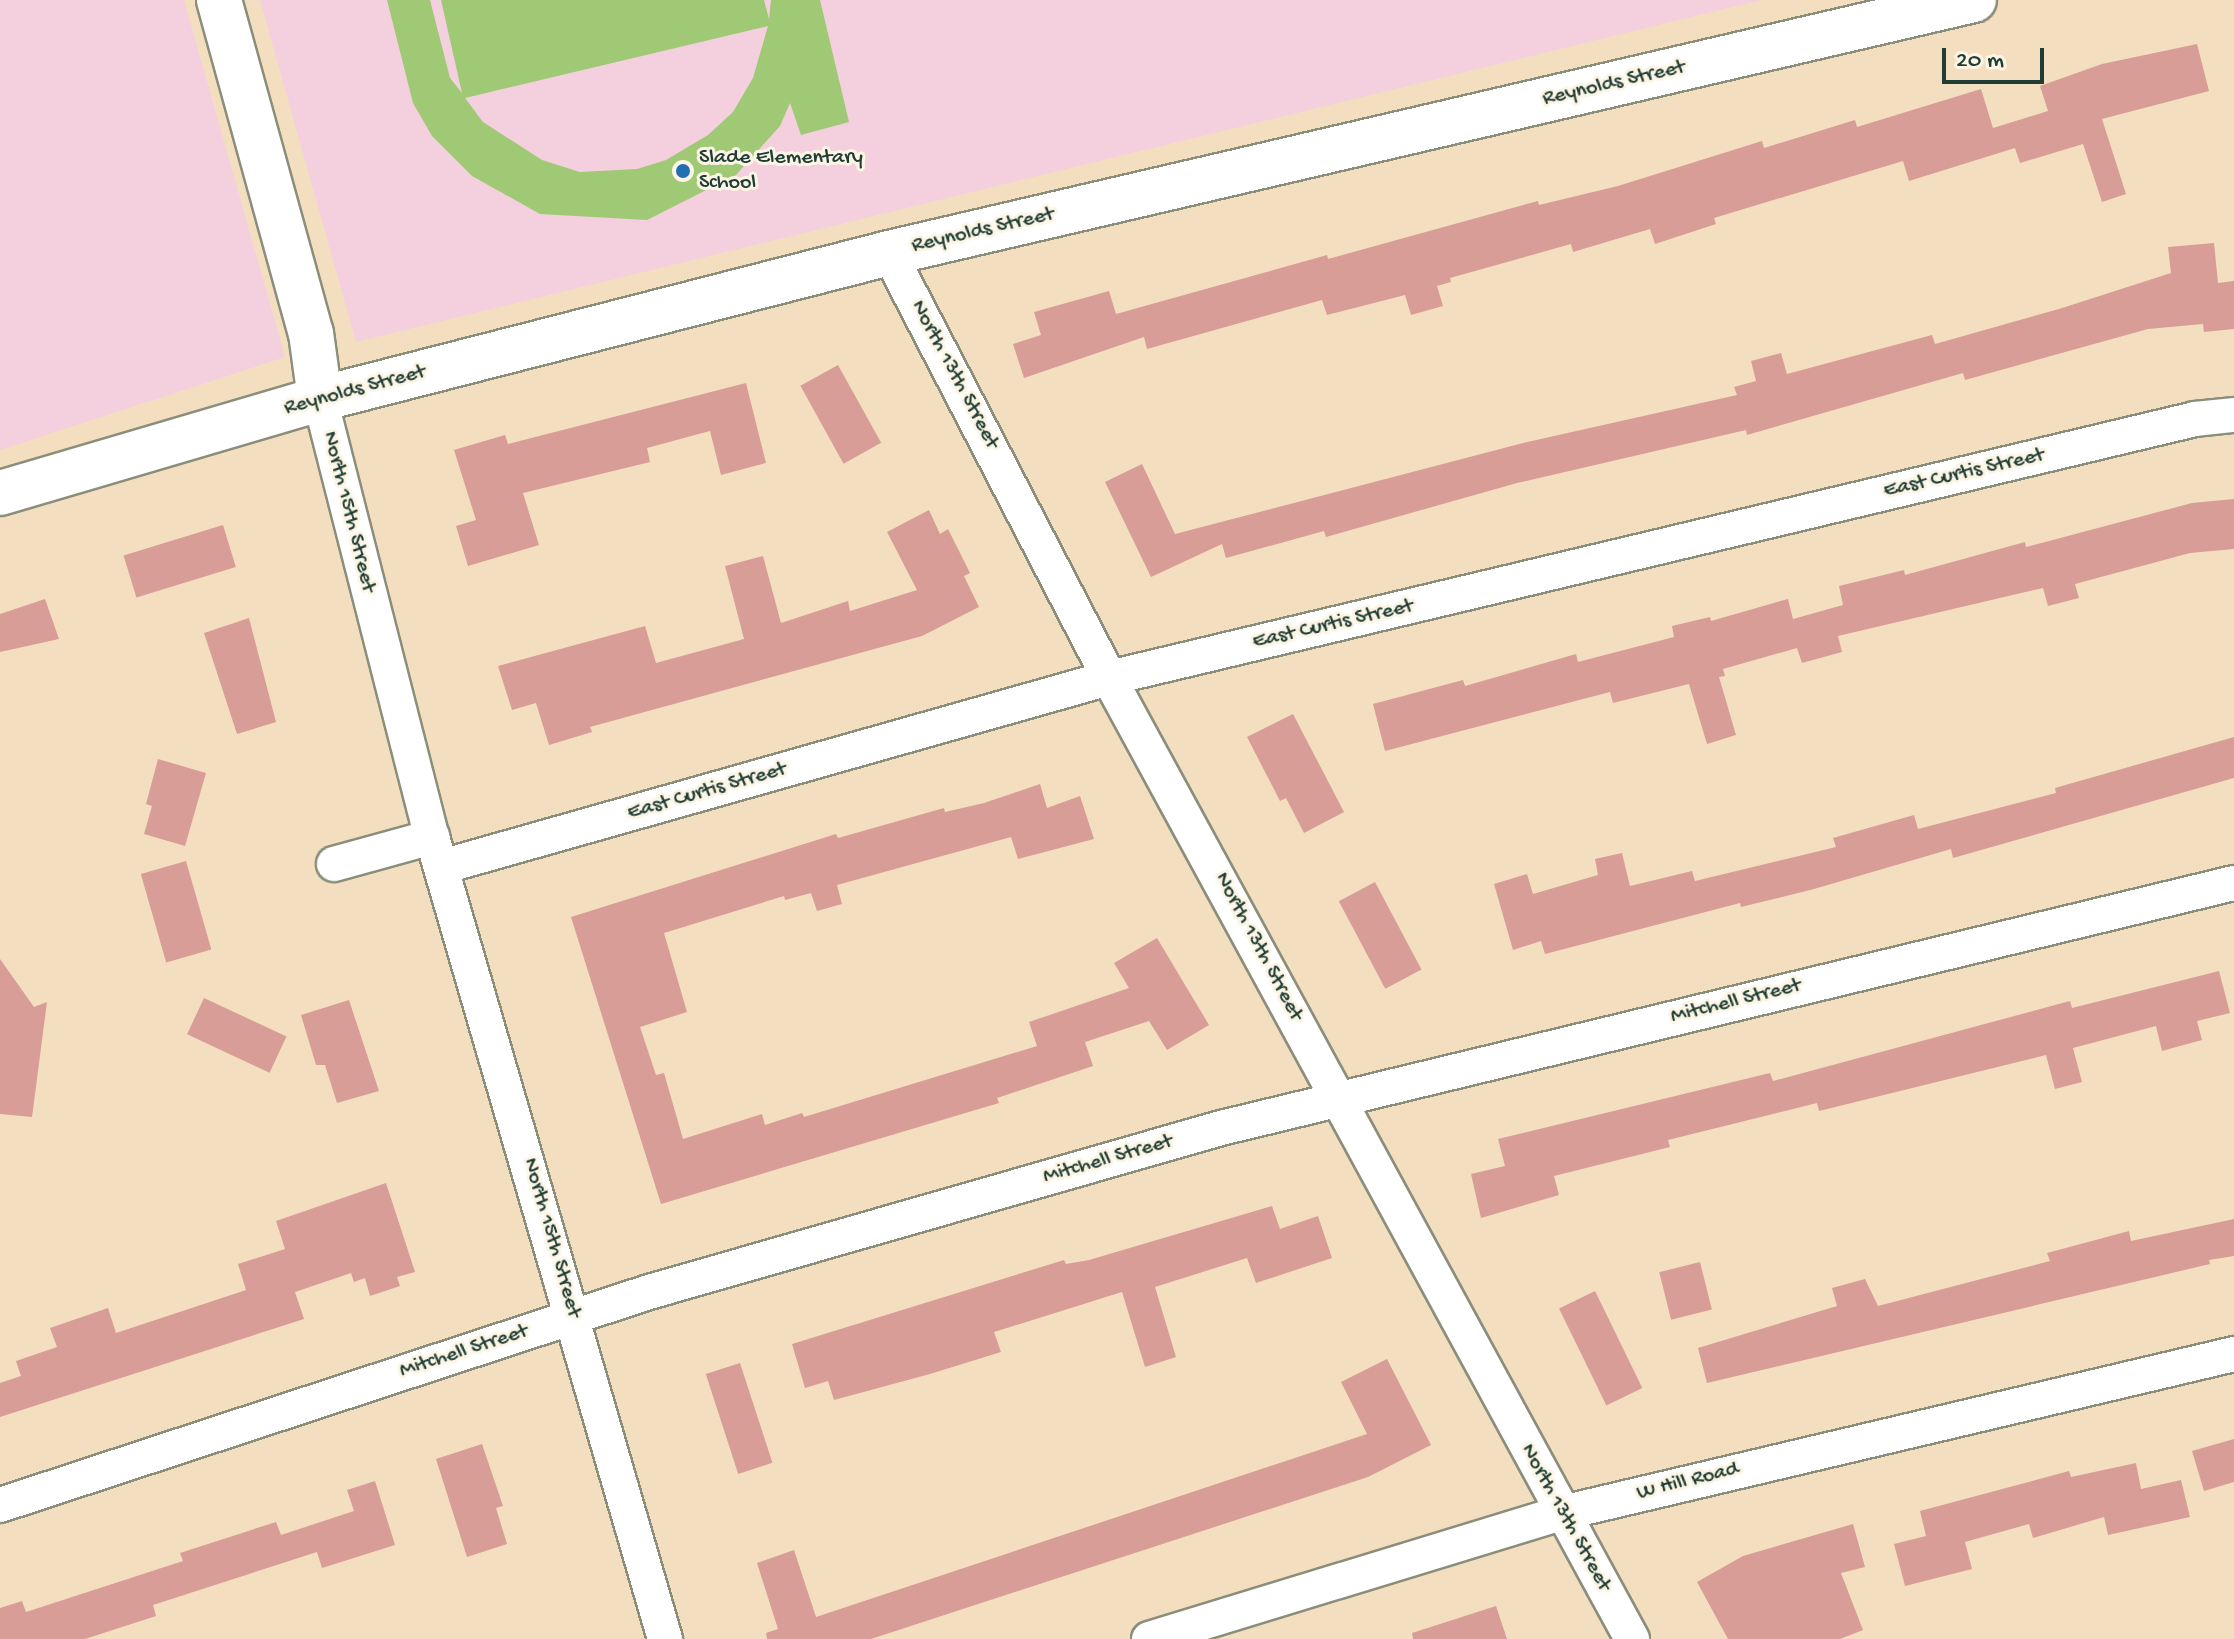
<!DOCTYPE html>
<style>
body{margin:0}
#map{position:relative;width:2234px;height:1639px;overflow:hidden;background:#f4dec0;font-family:"Gochi Hand",sans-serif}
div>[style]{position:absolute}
.built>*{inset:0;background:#f4cfdd}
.green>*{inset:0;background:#a0c975}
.building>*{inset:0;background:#d89d96;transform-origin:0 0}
.roads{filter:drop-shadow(2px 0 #8a8e7a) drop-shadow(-2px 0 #8a8e7a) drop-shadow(0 2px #8a8e7a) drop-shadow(0 -2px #8a8e7a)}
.minor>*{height:34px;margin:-17px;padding:0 17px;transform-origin:17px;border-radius:17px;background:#fff}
.major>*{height:44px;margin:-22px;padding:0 22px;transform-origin:22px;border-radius:22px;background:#fff}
.dots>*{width:22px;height:22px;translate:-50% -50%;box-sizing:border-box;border:4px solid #fcf5e5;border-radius:50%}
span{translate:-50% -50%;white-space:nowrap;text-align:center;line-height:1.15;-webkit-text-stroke:6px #fcf5e5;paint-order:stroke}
.street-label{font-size:22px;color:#1f3d34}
.poi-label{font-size:22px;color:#1f3d34}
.left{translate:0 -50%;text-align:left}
.scale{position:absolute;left:1942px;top:48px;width:102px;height:36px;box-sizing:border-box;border:4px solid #1f3d34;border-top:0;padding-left:10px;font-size:24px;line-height:28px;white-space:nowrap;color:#1f3d34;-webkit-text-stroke:6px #fcf5e5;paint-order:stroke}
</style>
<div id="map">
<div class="built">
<div style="clip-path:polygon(0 0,184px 0,285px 357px,0 450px)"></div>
<div style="clip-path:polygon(260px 0,1761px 0,356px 342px)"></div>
</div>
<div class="green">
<div style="clip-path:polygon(evenodd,387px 0,430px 0,450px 78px,462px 93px,441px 0,764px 0,769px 19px,771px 0,820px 0,849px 122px,801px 135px,790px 103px,780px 126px,736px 175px,647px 220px,540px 214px,472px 176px,432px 136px,413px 103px,387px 0,768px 26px,753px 78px,733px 112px,708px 135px,666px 160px,637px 169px,580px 172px,542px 160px,483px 122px,465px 98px,768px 26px)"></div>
</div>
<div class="building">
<div style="clip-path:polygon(2197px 44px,2209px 91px,2102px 119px,2126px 194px,2102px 202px,2083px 144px,2020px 163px,2015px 148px,1909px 181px,1903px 161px,1714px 218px,1716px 224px,1655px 244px,1650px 229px,1573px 252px,1571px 244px,1450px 278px,1451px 282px,1437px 286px,1443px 306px,1411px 315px,1405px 295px,1327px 315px,1322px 300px,1147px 349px,1144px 337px,1024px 378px,1013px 344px,1041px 335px,1034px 312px,1109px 291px,1116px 314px,1327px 255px,1328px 259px,1538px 201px,1539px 205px,1618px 186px,1762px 141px,1764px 148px,1855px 120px,1857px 127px,1981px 89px,1993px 128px,2048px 111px,2040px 86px,2102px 64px)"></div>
<div style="clip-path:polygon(2214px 243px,2218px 283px,2234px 281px,2234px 329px,2204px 332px,2203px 324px,2148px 329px,1965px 380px,1963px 373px,1747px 435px,1746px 430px,1517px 483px,1326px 537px,1324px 531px,1226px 558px,1222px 544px,1151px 577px,1105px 482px,1142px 464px,1175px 534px,1523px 443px,1737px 395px,1734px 387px,1756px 381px,1751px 361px,1781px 353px,1787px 374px,1932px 335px,1935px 344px,2059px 309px,2171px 273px,2168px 247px)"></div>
<div style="left:838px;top:365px;width:89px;height:43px;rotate:61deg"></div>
<div style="clip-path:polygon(746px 383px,766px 463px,721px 475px,710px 431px,647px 448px,650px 462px,523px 493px,539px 545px,468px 566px,456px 526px,476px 520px,454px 450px,505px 435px,508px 444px)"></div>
<div style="clip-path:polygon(2234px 499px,2234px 549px,2190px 553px,2075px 584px,2079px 598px,2048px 606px,2043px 588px,1838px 636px,1842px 652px,1802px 663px,1797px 648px,1723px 669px,1725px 676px,1719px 677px,1736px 735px,1707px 744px,1689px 684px,1613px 703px,1610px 692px,1385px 751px,1373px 704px,1463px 680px,1465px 686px,1576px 654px,1578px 662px,1674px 637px,1672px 626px,1710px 617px,1711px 621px,1788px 599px,1793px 619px,1843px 605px,1839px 586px,1904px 570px,1905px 575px,2025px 542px,2026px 547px,2192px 503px)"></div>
<div style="clip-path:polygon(929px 510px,940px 534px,948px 529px,970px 573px,964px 576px,979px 607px,922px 636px,590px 727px,592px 732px,549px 745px,536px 703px,512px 710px,498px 666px,645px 626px,656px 663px,744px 639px,725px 566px,763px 556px,781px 623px,848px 601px,850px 611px,917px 590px,887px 532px)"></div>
<div style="left:223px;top:525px;width:44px;height:104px;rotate:73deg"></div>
<div style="clip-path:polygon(45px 599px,59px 639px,0 652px,0 614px)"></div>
<div style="clip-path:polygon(249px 618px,276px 722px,237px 734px,204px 633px)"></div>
<div style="clip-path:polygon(1293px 714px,1344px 812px,1304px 833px,1286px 798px,1280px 801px,1247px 737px)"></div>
<div style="clip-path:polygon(2234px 737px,2234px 778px,1953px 858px,1951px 849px,1814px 889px,1741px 907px,1740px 903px,1545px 954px,1541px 941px,1513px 950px,1494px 884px,1527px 874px,1533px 894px,1598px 875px,1595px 859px,1622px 853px,1630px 886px,1692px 871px,1695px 881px,1836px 847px,1833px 838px,1914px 815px,1918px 829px,2056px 793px,2055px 788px)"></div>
<div style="clip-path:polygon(158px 759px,206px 773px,185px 846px,144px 834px,152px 806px,146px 804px)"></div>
<div style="clip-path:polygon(1040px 784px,1047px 808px,1080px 796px,1094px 839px,1018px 859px,1011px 837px,837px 885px,842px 904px,817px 911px,811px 893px,785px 900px,784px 896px,664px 933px,687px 1012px,640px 1027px,656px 1075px,664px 1073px,683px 1139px,762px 1114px,765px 1125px,802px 1113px,804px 1117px,1037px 1046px,1029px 1022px,1129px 988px,1114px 963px,1157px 938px,1209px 1025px,1167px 1050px,1149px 1021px,1085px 1042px,1093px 1066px,997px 1098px,999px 1103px,661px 1204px,571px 917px,836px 834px,838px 838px,944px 808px,945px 812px,984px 803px)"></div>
<div style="left:186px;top:861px;width:92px;height:47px;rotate:74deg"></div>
<div style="left:1375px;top:882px;width:99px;height:41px;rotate:62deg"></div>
<div style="clip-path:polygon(0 959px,34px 1007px,47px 1002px,32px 1117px,0 1114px)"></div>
<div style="clip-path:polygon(2219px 971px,2230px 1013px,2197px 1021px,2202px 1040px,2162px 1051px,2156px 1026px,2073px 1048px,2082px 1082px,2055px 1089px,2046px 1055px,1819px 1111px,1817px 1103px,1668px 1140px,1670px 1147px,1554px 1176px,1559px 1195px,1481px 1218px,1471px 1174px,1505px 1166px,1498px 1139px,1770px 1073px,1773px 1081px,2070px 1001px,2072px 1008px)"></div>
<div style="left:204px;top:998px;width:91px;height:40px;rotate:25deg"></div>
<div style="clip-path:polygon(349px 1000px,379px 1091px,337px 1103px,325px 1065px,316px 1065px,301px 1015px)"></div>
<div style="clip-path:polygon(386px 1183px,415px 1272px,397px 1277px,400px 1286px,370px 1296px,365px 1278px,354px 1282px,351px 1273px,295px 1292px,304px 1319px,0 1417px,0 1383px,21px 1376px,16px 1361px,57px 1347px,50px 1328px,108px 1308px,116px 1333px,246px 1290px,238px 1264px,285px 1249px,276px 1221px)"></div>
<div style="clip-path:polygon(1272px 1206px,1280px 1229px,1318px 1216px,1332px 1258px,1256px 1283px,1247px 1258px,1155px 1287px,1176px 1357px,1145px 1367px,1122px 1292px,994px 1332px,1001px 1352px,930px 1374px,834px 1400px,828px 1381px,805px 1388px,792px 1344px,1064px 1260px,1066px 1264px,1089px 1260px)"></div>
<div style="clip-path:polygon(2234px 1219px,2234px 1256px,2209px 1260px,2210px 1264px,1707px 1383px,1698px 1348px,1837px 1306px,1832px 1288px,1865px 1279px,1878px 1306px,2050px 1261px,2047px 1253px,2129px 1231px,2131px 1241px)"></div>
<div style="left:1700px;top:1262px;width:49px;height:42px;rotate:76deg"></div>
<div style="left:1595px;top:1291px;width:108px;height:40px;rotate:64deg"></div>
<div style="clip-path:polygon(1387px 1359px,1431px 1445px,1368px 1477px,871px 1639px,767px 1639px,766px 1633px,778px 1629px,757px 1563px,794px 1550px,816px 1617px,1367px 1434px,1341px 1382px)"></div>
<div style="left:740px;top:1363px;width:105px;height:36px;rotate:72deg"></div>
<div style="clip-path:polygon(2234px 1439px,2234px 1482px,2204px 1491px,2192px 1451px)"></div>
<div style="clip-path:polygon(482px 1444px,503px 1506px,496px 1508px,507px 1544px,467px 1557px,436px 1459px)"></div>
<div style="clip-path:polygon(2136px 1463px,2141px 1489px,2181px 1480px,2190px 1517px,2108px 1535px,2104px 1517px,2033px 1538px,2029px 1524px,1965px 1542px,1972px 1569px,1905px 1586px,1894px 1544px,1926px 1536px,1920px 1511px,2069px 1471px,2071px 1477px)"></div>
<div style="clip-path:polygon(375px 1481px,395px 1545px,322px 1568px,317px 1552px,153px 1605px,156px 1616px,85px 1639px,0 1639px,0 1608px,22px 1601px,26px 1612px,183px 1561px,180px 1553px,276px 1522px,281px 1535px,354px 1511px,347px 1490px)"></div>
<div style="clip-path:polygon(1853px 1524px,1865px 1567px,1841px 1573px,1863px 1630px,1840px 1639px,1728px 1639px,1697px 1582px,1743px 1556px)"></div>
<div style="clip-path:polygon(1496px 1606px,1507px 1639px,1413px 1639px,1412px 1633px)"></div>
</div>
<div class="roads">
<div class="minor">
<div style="left:889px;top:253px;width:479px;rotate:62.6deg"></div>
<div style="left:1109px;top:678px;width:1094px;rotate:61.44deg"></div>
<div style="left:320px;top:399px;width:452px;rotate:75.7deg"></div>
<div style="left:432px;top:837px;width:835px;rotate:73.8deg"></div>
<div style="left:334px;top:864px;width:102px;rotate:-15.4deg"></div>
<div style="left:441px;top:867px;width:694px;rotate:-15.8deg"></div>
<div style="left:1109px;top:678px;width:1116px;rotate:-13.41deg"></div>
<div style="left:2195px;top:419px;width:39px;rotate:-6deg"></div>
<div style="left:0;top:1505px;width:683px;rotate:-18.17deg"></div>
<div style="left:649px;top:1292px;width:595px;rotate:-16deg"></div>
<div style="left:1221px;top:1128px;width:1042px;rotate:-13.6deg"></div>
<div style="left:1149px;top:1639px;width:432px;rotate:-17deg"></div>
<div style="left:1562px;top:1513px;width:691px;rotate:-13.31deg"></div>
</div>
<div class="major">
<div style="left:219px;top:0;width:345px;rotate:74.6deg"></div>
<div style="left:311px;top:333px;width:67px;rotate:82.2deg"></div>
<div style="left:0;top:493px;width:334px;rotate:-16.4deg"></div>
<div style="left:320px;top:399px;width:587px;rotate:-14.39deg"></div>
<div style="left:889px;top:253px;width:1114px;rotate:-13.13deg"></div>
</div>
</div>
<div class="dots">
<div style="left:683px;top:171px;background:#1f6fb2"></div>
</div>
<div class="street-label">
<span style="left:1614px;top:84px;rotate:-13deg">Reynolds Street</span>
<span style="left:983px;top:231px;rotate:-13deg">Reynolds Street</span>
<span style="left:954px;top:375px;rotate:62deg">North 13th Street</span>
<span style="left:355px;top:391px;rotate:-15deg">Reynolds Street</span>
<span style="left:1964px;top:474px;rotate:-13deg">East Curtis Street</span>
<span style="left:348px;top:512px;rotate:76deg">North 15th Street</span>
<span style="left:1333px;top:625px;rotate:-13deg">East Curtis Street</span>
<span style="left:707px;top:792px;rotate:-16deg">East Curtis Street</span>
<span style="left:1258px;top:947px;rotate:62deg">North 13th Street</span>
<span style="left:1736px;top:1002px;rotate:-14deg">Mitchell Street</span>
<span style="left:1108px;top:1160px;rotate:-16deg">Mitchell Street</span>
<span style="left:551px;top:1238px;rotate:74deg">North 15th Street</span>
<span style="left:464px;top:1352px;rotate:-18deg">Mitchell Street</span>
<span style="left:1688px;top:1482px;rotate:-14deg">W Hill Road</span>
<span style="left:1565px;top:1518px;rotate:61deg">North 13th Street</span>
</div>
<div class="poi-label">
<span class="left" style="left:699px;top:171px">Slade Elementary<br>School</span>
</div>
<div class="scale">20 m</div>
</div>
